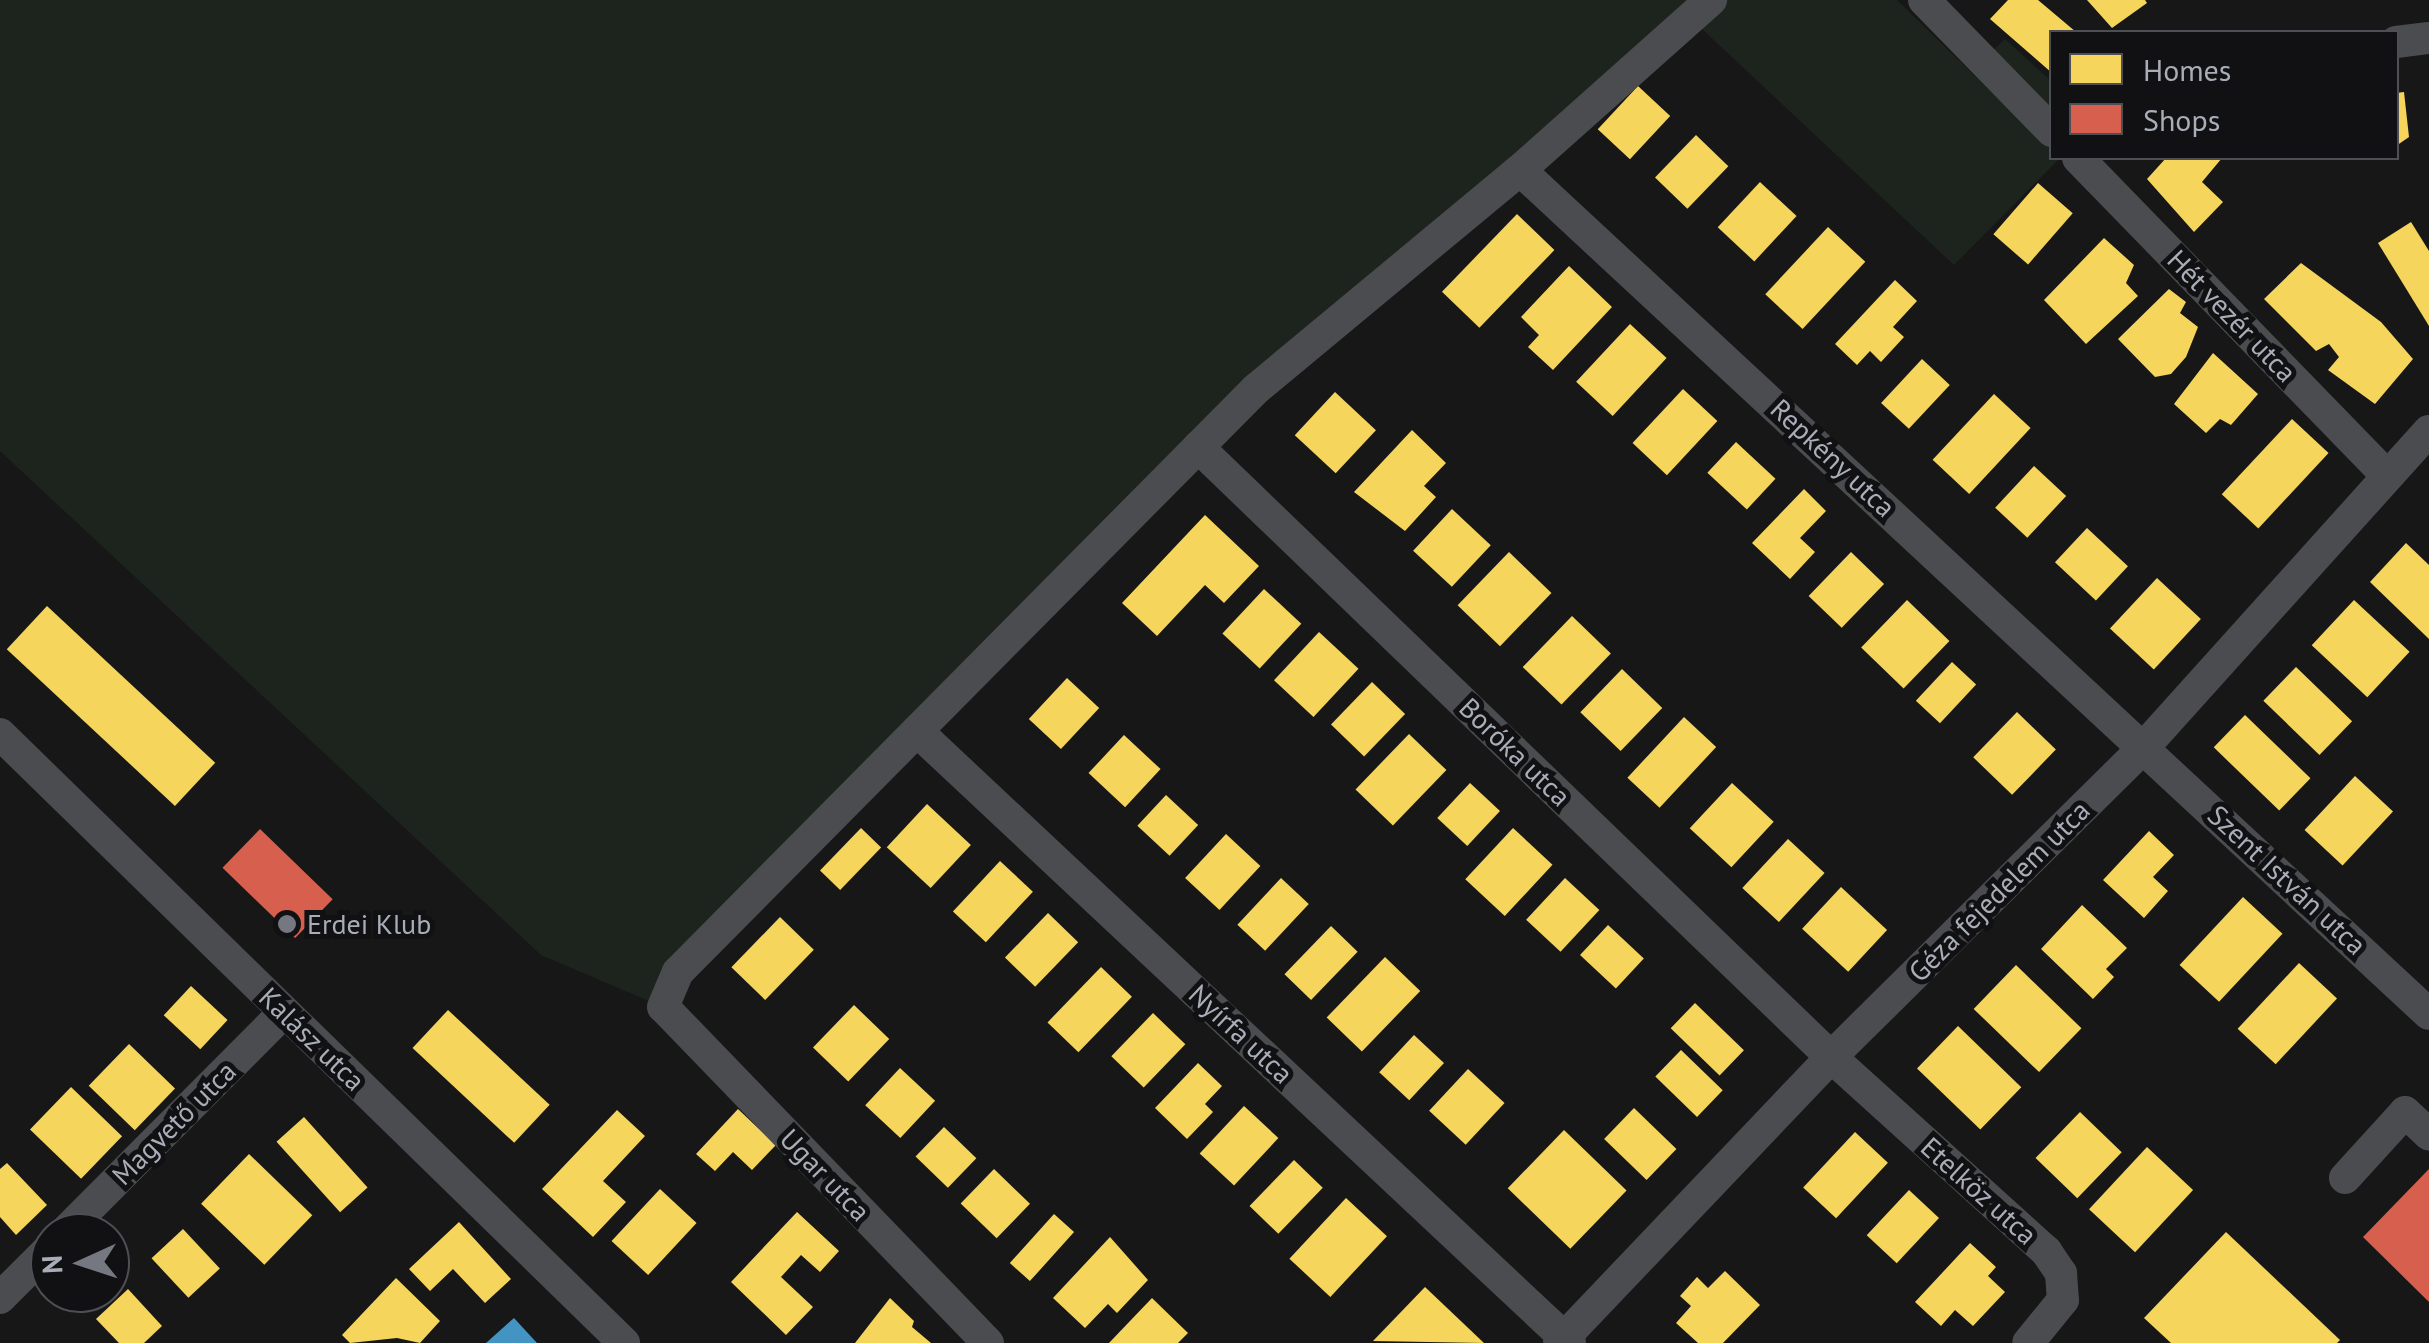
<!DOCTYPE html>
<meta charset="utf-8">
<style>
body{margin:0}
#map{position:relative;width:2429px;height:1343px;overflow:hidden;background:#171717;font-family:"PT Sans",sans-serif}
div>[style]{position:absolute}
.green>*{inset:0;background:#1d241e}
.homes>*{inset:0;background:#f6d55c;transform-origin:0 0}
.shops>*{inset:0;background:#d6604d;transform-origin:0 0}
.schools>*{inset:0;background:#4393c3}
.minor>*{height:32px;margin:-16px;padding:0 16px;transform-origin:16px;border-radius:16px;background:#4b4c50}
.dots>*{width:28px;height:28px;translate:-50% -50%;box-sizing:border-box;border:5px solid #111113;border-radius:50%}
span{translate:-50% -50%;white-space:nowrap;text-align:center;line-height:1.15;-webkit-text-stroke:10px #111113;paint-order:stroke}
.street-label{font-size:28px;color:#a8adb8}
.poi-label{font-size:28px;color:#a8adb8}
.left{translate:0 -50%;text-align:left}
.legend{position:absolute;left:2049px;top:30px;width:350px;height:130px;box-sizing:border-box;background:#111113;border:2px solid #4d4f55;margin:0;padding:12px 18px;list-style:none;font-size:30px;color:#a8adb8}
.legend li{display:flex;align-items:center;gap:20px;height:50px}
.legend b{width:50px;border:2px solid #4d4f55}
.north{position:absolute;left:30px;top:1213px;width:100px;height:100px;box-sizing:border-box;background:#111113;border:2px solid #4d4f55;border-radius:50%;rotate:267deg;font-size:28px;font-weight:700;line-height:40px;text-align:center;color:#a8adb8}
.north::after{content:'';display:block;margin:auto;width:35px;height:45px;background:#757880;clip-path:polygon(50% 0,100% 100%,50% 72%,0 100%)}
</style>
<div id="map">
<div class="green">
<div style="clip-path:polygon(0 0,1711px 0,1256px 389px,663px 1007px,541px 955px,0 451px)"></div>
<div style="clip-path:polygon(1722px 0,1897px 0,2051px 150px,2052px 158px,2060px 158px,1954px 265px,1701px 28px)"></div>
<div style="clip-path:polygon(2005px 39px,2051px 81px,2051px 131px,1981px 62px)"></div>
</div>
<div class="homes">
<div style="clip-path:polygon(2008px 0,2038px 0,2076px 32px,2052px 32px,2052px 73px,1990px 19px)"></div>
<div style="clip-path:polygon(2087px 0,2145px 0,2147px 3px,2112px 28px)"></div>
<div style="left:1638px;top:86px;width:44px;height:59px;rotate:43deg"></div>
<div style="clip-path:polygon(2404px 92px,2409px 137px,2396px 146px,2396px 93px)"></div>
<div style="left:1696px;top:135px;width:45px;height:59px;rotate:44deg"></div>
<div style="clip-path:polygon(2166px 158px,2222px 158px,2202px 182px,2223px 202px,2194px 232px,2147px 179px)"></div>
<div style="left:1760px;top:182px;width:50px;height:62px;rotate:43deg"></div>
<div style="left:2038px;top:183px;width:46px;height:68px;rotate:41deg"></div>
<div style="left:1517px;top:214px;width:52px;height:108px;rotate:44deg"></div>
<div style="clip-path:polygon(2411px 222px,2429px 251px,2429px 326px,2378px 243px)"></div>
<div style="left:1828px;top:227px;width:51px;height:92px;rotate:43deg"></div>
<div style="clip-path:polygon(2104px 238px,2134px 265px,2126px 283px,2138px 296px,2086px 344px,2044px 300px)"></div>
<div style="clip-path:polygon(2301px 263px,2381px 322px,2413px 359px,2375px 404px,2328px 370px,2339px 357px,2329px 344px,2316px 351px,2264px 299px)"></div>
<div style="clip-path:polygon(1569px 266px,1612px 307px,1553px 370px,1528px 347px,1539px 335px,1521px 317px)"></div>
<div style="clip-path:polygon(1895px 280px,1917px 301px,1893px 327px,1904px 337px,1881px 362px,1870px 351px,1857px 365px,1835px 344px)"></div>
<div style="clip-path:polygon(2169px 289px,2186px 302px,2180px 313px,2198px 327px,2186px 357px,2171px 374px,2155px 377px,2118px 339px)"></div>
<div style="left:1630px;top:324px;width:50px;height:79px;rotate:43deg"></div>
<div style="clip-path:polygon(2213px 353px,2258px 394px,2231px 425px,2220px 419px,2206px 433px,2174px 404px)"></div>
<div style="left:1922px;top:359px;width:38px;height:60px;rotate:43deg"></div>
<div style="left:1683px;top:389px;width:47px;height:74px;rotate:43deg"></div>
<div style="left:1335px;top:392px;width:56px;height:59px;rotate:43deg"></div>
<div style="left:1994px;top:394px;width:50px;height:90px;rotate:43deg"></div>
<div style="left:2292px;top:419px;width:50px;height:103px;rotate:43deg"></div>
<div style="clip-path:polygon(1412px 430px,1446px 463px,1424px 486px,1436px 497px,1405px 531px,1354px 492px)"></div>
<div style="left:1736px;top:442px;width:54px;height:42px;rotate:43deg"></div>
<div style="left:2034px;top:466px;width:44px;height:57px;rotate:43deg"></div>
<div style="clip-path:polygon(1804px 489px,1826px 511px,1800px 538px,1815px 552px,1790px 579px,1752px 543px)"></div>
<div style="left:1452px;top:509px;width:53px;height:57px;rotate:43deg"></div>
<div style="clip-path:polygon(1205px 515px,1259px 566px,1224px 603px,1205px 585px,1157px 636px,1122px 603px)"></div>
<div style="left:2087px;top:528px;width:56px;height:47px;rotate:43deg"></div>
<div style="clip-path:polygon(2406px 543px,2429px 565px,2429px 639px,2370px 582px)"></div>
<div style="left:1509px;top:552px;width:59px;height:74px;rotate:44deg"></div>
<div style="left:1851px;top:552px;width:46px;height:61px;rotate:44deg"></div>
<div style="left:2157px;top:578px;width:60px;height:69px;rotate:43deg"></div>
<div style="left:1264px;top:589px;width:51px;height:61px;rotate:43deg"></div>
<div style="left:1907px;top:600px;width:59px;height:66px;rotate:44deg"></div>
<div style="left:2354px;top:600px;width:76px;height:62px;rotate:43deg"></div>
<div style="left:47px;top:606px;width:230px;height:59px;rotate:43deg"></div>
<div style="left:1572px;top:616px;width:54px;height:71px;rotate:44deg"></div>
<div style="left:1319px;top:632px;width:54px;height:66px;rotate:43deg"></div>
<div style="left:1952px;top:662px;width:33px;height:53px;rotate:43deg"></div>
<div style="left:2296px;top:667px;width:78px;height:47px;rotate:44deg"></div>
<div style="left:1622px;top:669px;width:56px;height:60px;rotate:44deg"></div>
<div style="left:1067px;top:678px;width:44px;height:56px;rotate:43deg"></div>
<div style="left:1372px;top:682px;width:46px;height:59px;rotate:44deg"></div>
<div style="left:2017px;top:712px;width:54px;height:63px;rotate:44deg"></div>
<div style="left:2245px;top:715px;width:91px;height:45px;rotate:44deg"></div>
<div style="left:1684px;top:717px;width:44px;height:83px;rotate:43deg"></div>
<div style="left:1409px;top:734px;width:52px;height:77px;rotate:44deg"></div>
<div style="left:1124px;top:735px;width:50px;height:52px;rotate:43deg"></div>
<div style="left:2355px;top:776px;width:52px;height:74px;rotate:43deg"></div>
<div style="left:1470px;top:783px;width:41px;height:48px;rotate:43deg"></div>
<div style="left:1732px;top:783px;width:57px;height:62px;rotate:43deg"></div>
<div style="left:1166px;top:795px;width:44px;height:42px;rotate:43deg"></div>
<div style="left:927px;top:804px;width:60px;height:59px;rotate:43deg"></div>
<div style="left:861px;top:828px;width:28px;height:59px;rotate:44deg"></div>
<div style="left:1513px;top:828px;width:54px;height:70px;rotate:43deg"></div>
<div style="clip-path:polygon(2149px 831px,2174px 855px,2153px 877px,2168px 891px,2144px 918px,2103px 880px)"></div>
<div style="left:1226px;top:834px;width:47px;height:60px;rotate:43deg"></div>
<div style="left:1788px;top:839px;width:50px;height:67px;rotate:43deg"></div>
<div style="left:1000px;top:861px;width:45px;height:69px;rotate:43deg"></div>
<div style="left:1281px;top:878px;width:38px;height:64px;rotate:43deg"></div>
<div style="left:1565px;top:878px;width:47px;height:57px;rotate:43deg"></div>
<div style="left:1841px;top:887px;width:63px;height:57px;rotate:43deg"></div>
<div style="left:2243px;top:897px;width:54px;height:93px;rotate:43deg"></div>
<div style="clip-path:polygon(2082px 905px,2127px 948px,2106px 969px,2114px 977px,2093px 999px,2041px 949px)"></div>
<div style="left:1048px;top:913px;width:42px;height:62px;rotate:44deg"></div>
<div style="left:780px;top:917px;width:47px;height:70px;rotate:44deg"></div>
<div style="left:1608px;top:925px;width:49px;height:41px;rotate:43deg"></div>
<div style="left:1331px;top:926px;width:37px;height:67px;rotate:44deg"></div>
<div style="left:1385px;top:957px;width:49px;height:84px;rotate:44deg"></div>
<div style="left:2299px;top:963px;width:52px;height:90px;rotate:43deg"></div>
<div style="left:2016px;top:965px;width:91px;height:61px;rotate:44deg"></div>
<div style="left:1101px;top:967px;width:43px;height:77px;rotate:44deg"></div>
<div style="left:191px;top:986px;width:50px;height:40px;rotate:43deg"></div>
<div style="left:1695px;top:1003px;width:68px;height:35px;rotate:44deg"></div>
<div style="left:854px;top:1005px;width:49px;height:59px;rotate:44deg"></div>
<div style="left:448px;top:1010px;width:139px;height:52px;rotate:43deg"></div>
<div style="left:1153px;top:1013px;width:45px;height:60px;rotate:44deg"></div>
<div style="left:1958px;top:1026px;width:88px;height:59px;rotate:44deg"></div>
<div style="left:1414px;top:1035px;width:41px;height:51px;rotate:43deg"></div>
<div style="left:129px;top:1044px;width:64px;height:58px;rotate:44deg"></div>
<div style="left:1681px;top:1050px;width:58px;height:37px;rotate:44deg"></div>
<div style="clip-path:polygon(1198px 1063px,1222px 1086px,1205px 1104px,1213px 1112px,1187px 1139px,1155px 1108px)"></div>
<div style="left:900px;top:1068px;width:48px;height:51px;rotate:43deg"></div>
<div style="left:1468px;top:1069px;width:50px;height:57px;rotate:43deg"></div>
<div style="left:71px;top:1087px;width:71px;height:59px;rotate:44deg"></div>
<div style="left:1244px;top:1106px;width:47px;height:65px;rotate:43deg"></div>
<div style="left:1634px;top:1108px;width:59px;height:43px;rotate:44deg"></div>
<div style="clip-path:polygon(738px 1109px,776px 1145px,752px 1170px,733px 1152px,715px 1171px,696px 1154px)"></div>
<div style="clip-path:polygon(617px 1110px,645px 1136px,603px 1181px,626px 1202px,593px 1237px,542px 1189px)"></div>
<div style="left:2080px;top:1112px;width:58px;height:64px;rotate:44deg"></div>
<div style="left:304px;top:1117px;width:95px;height:37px;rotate:48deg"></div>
<div style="left:944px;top:1127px;width:45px;height:41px;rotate:44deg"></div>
<div style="left:1564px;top:1130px;width:87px;height:81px;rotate:44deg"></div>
<div style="left:1855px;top:1132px;width:45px;height:76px;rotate:43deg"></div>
<div style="left:2147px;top:1147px;width:63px;height:85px;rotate:43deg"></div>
<div style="left:249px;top:1154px;width:88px;height:69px;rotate:44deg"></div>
<div style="left:1294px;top:1160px;width:40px;height:64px;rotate:44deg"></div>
<div style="clip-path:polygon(7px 1163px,47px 1205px,16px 1235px,0 1217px,0 1169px)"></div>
<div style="left:994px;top:1169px;width:50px;height:48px;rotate:44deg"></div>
<div style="left:660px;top:1189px;width:50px;height:71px;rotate:43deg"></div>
<div style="left:1909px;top:1190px;width:41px;height:62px;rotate:43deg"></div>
<div style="left:1346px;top:1198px;width:56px;height:83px;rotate:43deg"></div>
<div style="clip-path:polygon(797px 1212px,839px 1251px,820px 1272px,801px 1255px,781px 1277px,813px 1307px,786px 1335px,731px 1282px)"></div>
<div style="left:1054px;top:1214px;width:27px;height:66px;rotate:42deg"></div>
<div style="clip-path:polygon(459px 1222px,511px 1279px,485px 1303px,453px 1269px,430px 1291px,409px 1269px)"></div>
<div style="left:183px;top:1229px;width:54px;height:43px;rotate:47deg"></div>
<div style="clip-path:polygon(2226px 1232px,2340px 1340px,2337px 1343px,2171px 1343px,2144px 1318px)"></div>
<div style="clip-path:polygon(1110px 1237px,1148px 1280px,1117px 1313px,1108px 1304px,1085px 1328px,1053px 1298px)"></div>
<div style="clip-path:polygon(1970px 1243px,1996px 1267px,1988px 1276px,2005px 1292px,1973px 1326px,1955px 1310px,1941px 1326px,1915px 1302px)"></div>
<div style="clip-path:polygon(1725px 1271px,1760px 1305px,1723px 1343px,1698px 1343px,1676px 1323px,1691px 1306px,1680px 1296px,1697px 1277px,1708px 1288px)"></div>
<div style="clip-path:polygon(396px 1278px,440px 1321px,420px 1343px,397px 1338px,350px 1343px,342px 1335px)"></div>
<div style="clip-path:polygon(1425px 1287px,1484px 1343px,1373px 1341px)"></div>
<div style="clip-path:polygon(128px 1289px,162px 1326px,144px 1343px,119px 1343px,96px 1319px)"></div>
<div style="clip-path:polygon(890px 1298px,914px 1321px,912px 1327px,931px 1343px,855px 1343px)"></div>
<div style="clip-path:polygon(1152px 1298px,1188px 1333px,1178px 1343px,1109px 1343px)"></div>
</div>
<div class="shops">
<div style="left:260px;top:829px;width:101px;height:54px;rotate:44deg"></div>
<div style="clip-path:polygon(2429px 1169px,2429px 1302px,2363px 1237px)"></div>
</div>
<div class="schools">
<div style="clip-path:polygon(514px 1318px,537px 1343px,486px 1343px)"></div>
</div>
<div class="minor">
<div style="left:1924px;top:0;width:183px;rotate:45.7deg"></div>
<div style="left:2396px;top:42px;width:33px;rotate:-7deg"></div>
<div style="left:2078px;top:158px;width:442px;rotate:45.8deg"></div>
<div style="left:1520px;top:170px;width:1240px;rotate:42.88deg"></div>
<div style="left:1198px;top:447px;width:879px;rotate:43.94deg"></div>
<div style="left:1831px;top:1057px;width:290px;rotate:42.1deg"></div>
<div style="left:2046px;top:1251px;width:27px;rotate:56deg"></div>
<div style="left:2061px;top:1273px;width:27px;rotate:86deg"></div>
<div style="left:2063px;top:1300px;width:55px;rotate:129.1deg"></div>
<div style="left:917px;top:731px;width:895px;rotate:43.14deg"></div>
<div style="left:0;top:734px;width:872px;rotate:44.3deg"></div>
<div style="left:2345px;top:1178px;width:89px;rotate:-47.7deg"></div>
<div style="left:2405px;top:1112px;width:33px;rotate:43deg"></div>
<div style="left:64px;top:1233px;width:312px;rotate:-45.1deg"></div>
<div style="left:0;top:1298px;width:71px;rotate:-45deg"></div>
<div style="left:988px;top:1343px;width:467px;rotate:-134deg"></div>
<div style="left:663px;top:1007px;width:38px;rotate:-67deg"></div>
<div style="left:678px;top:972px;width:821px;rotate:-45.25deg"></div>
<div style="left:1256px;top:389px;width:343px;rotate:-39.7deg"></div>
<div style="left:1520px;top:170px;width:256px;rotate:-41.7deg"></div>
<div style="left:1559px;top:1343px;width:395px;rotate:-46.4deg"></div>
<div style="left:1831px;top:1057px;width:442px;rotate:-44.7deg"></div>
<div style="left:2145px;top:746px;width:424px;rotate:-48deg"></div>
</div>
<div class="dots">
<div style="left:287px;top:924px;background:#757880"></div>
</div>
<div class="street-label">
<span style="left:2232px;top:316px;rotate:46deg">Hét vezér utca</span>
<span style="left:1833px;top:458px;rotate:43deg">Repkény utca</span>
<span style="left:1515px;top:752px;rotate:44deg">Boróka utca</span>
<span style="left:2287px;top:880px;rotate:43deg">Szent István utca</span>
<span style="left:1999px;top:891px;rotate:-45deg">Géza fejedelem utca</span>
<span style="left:1241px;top:1034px;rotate:43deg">Nyírfa utca</span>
<span style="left:312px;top:1039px;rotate:44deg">Kalász utca</span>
<span style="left:174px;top:1123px;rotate:-45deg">Magvető utca</span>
<span style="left:825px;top:1175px;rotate:46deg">Ugar utca</span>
<span style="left:1979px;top:1191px;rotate:42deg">Etelköz utca</span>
</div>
<div class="poi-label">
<span class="left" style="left:307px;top:924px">Erdei Klub</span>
</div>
<ul class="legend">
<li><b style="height:28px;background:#f6d55c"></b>Homes</li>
<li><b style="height:28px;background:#d6604d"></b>Shops</li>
</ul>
<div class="north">N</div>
</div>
